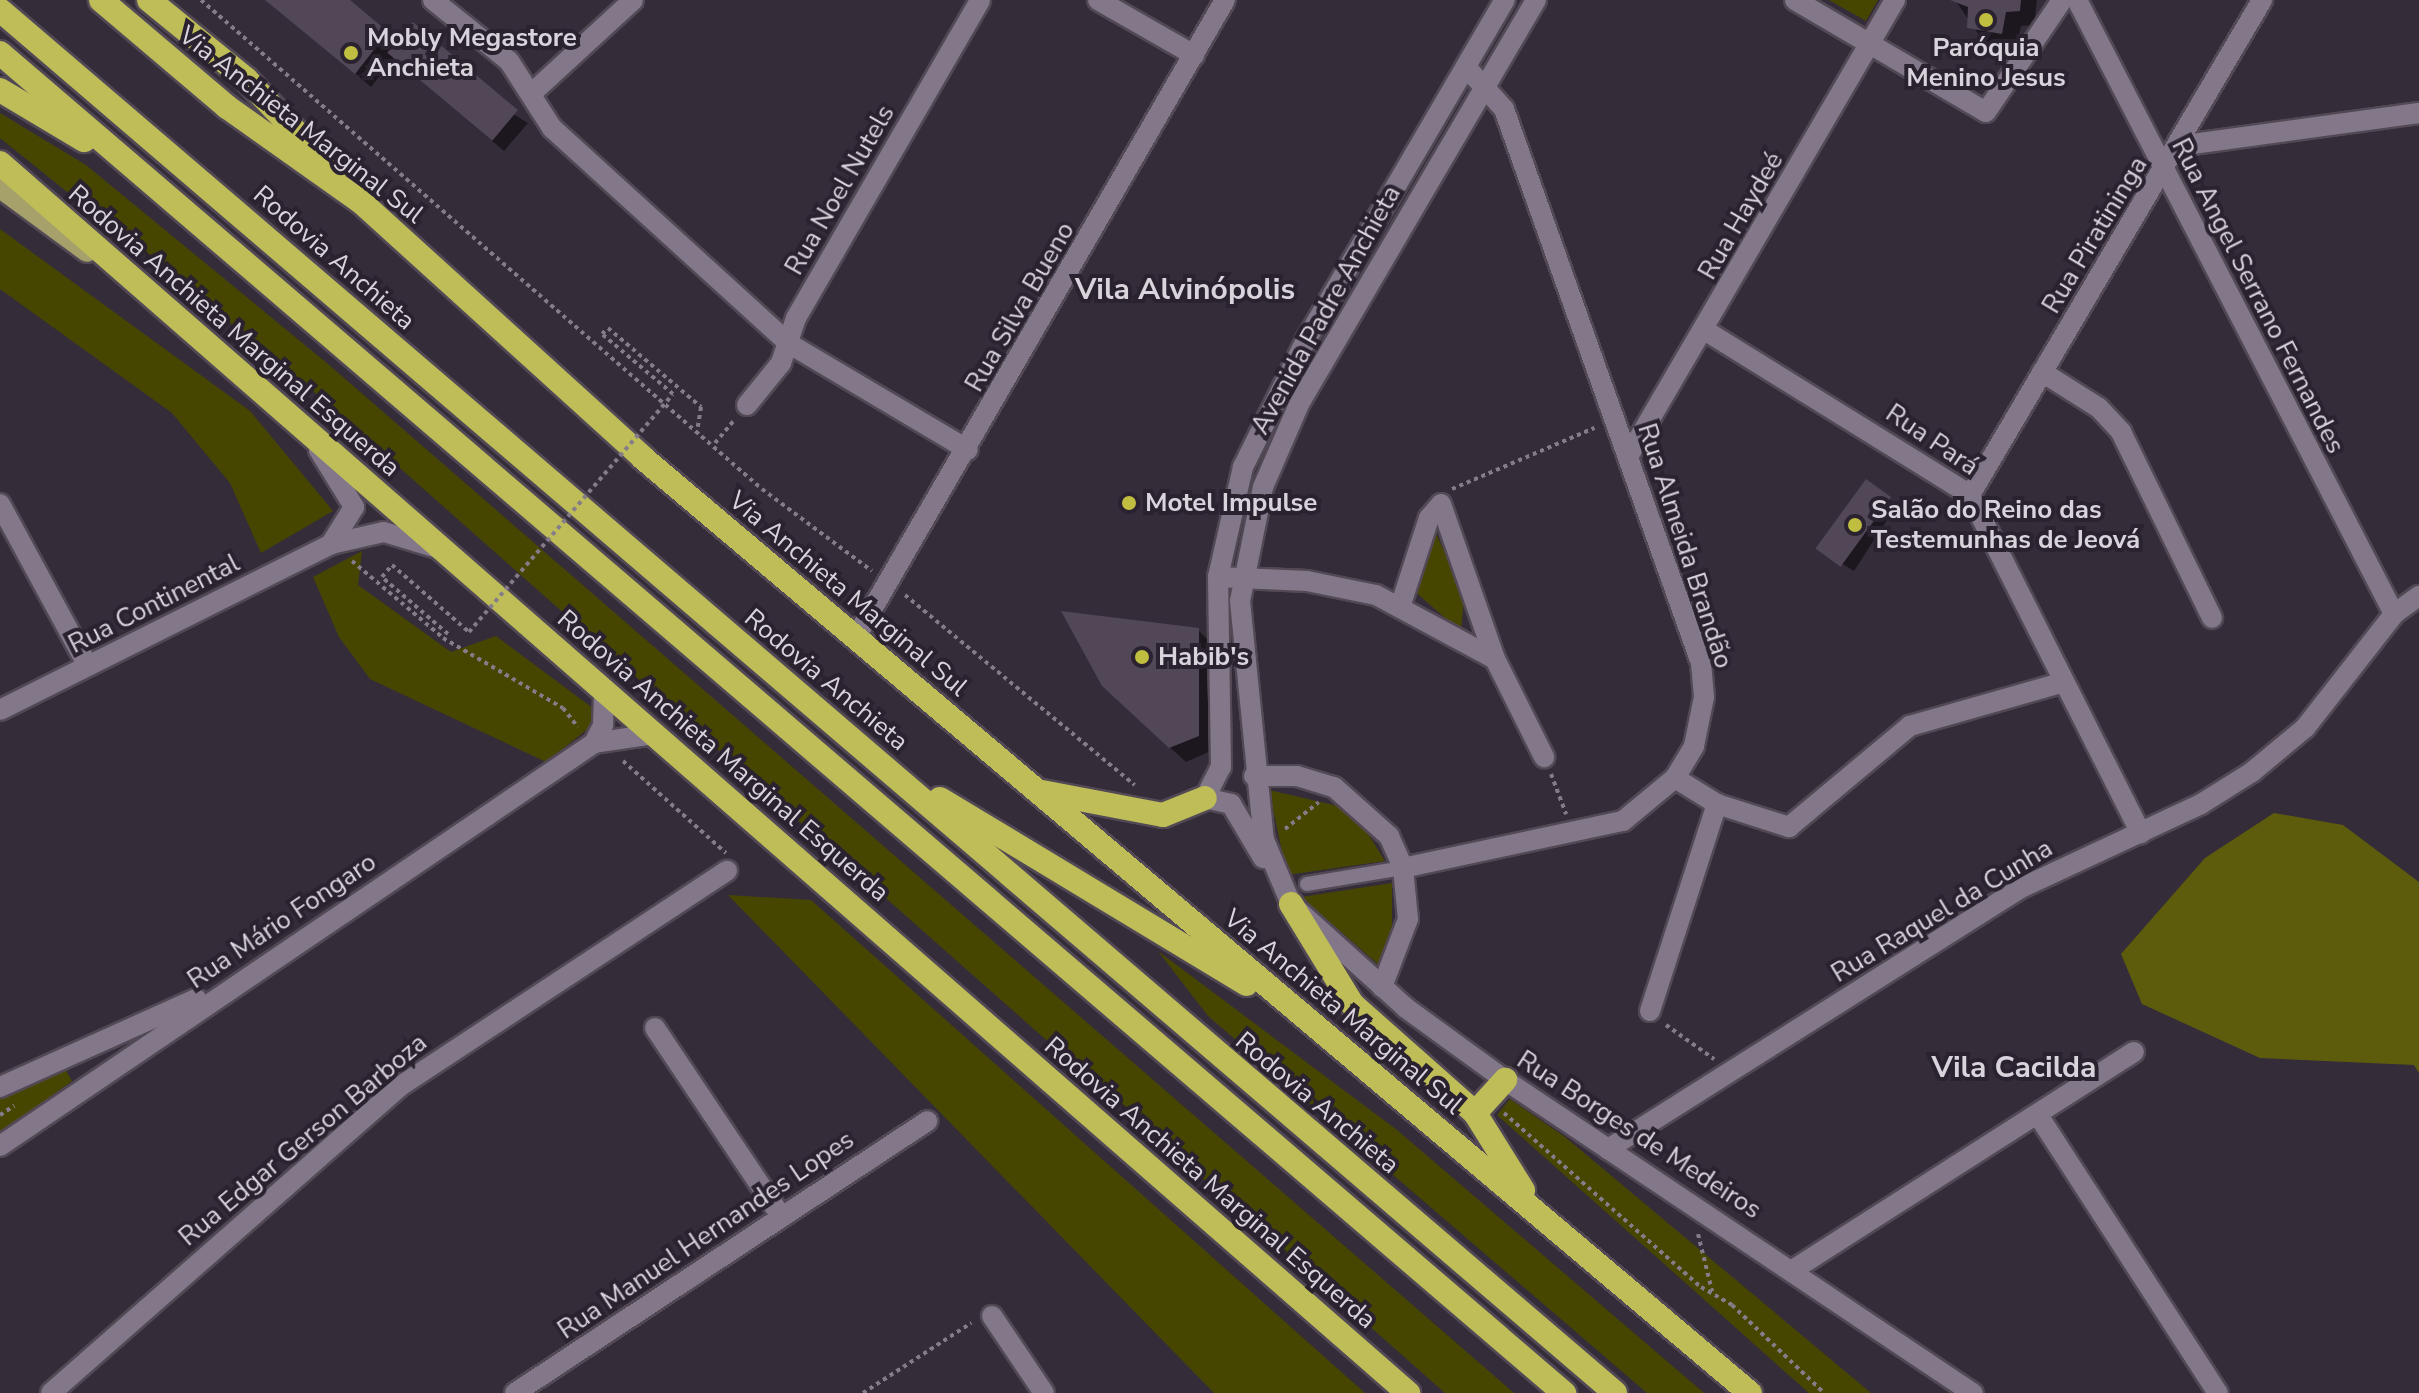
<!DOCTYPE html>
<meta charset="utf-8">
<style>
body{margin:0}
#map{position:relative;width:2419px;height:1393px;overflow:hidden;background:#352c3a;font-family:"Nunito Sans",sans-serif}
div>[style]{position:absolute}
.green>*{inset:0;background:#474600}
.forest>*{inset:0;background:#5d5c0c}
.shadow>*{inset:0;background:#0007}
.building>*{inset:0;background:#524757;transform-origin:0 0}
.path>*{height:4px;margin-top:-2px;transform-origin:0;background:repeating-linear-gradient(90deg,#847c88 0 4px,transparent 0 8px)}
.roads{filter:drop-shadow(2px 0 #524955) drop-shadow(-2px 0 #524955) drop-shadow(0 2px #524955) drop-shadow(0 -2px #524955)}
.lane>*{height:14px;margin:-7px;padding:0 7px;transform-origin:7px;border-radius:7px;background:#837889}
.street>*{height:20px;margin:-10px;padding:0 10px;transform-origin:10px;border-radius:10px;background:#837889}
.secondary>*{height:20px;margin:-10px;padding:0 10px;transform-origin:10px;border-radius:10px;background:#837889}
.primary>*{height:20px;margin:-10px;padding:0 10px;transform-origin:10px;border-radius:10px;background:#a6a16b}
.highway>*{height:24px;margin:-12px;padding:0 12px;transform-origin:12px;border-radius:12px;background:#bebd57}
.path-bridge>*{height:4px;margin-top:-2px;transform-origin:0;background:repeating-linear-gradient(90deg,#847c88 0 4px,transparent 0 8px)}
.dots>*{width:22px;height:22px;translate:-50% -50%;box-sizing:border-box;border:4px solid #2b2230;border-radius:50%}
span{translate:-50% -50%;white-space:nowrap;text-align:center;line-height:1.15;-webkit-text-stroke:8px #2b2230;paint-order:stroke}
.poi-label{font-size:26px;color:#d9d3dc;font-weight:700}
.left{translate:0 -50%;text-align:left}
.street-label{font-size:26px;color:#d9d3dc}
.quarter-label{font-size:30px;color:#d9d3dc;font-weight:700}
</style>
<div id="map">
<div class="green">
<div style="clip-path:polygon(1829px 0,1878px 0,1866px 21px)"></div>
<div style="clip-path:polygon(0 113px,86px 165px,328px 364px,1514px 1393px,1445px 1393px,296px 376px,0 138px)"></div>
<div style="clip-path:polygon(0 229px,250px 411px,333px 511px,261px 553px,230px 483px,172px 413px,0 289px)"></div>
<div style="clip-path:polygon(1434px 529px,1464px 595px,1461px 632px,1412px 589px)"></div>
<div style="clip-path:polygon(362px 551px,358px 585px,451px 652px,496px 636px,594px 709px,594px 724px,546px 762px,370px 679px,339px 637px,313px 577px)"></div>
<div style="clip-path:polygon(1269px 790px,1338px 806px,1365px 829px,1385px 861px,1287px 875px)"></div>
<div style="clip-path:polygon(1392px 883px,1392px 929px,1379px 965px,1301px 897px)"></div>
<div style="clip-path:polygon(728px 895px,811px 900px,1365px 1393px,1214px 1393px)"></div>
<div style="clip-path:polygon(1158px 951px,1397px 1130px,1704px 1393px,1647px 1393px,1208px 1016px)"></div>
<div style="clip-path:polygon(64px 1067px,72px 1081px,0 1133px,0 1096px)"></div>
<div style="clip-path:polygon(1510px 1099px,1565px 1137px,1871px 1393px,1809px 1393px,1497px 1115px)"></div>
</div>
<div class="forest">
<div style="clip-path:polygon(2274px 813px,2343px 825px,2419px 882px,2419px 1073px,2414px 1065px,2260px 1058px,2142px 1004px,2121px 954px,2205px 858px)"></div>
</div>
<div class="shadow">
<div style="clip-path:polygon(271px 0,347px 0,397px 44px,528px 123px,504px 151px,394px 58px,371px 87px)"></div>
<div style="clip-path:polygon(1955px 0,2037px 0,2034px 25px,2021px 26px,2016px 48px,1984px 42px)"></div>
<div style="clip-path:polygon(1889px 499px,1896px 506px,1854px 571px,1823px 552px)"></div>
<div style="clip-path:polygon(1198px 630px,1213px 645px,1213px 750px,1186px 762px,1119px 701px)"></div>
</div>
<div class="building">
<div style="clip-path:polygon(265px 0,350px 0,388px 32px,355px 74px)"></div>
<div style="clip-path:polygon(1950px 0,2021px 0,2020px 11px,2006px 12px,2002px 34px,1967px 28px,1968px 7px)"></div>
<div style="left:413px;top:22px;width:137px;height:40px;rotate:40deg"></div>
<div style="left:1866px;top:479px;width:31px;height:86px;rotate:36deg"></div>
<div style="clip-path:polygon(1061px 611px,1199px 628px,1199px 736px,1169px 748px,1102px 686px)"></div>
</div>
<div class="path">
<div style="left:201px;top:0;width:744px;rotate:41.08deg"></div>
<div style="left:762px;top:489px;width:137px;rotate:36.7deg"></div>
<div style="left:673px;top:394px;width:93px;rotate:-139.8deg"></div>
<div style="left:602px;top:334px;width:8px;rotate:-45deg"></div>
<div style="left:608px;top:328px;width:122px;rotate:40.3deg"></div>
<div style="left:701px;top:407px;width:20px;rotate:99deg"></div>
<div style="left:715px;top:443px;width:31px;rotate:-50deg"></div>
<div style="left:1452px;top:489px;width:155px;rotate:-23.2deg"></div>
<div style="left:352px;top:561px;width:119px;rotate:40.2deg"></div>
<div style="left:905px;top:595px;width:298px;rotate:39.6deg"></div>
<div style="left:448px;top:634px;width:87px;rotate:-139.2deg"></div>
<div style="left:382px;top:577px;width:16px;rotate:-50deg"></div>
<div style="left:392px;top:565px;width:102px;rotate:41deg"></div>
<div style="left:443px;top:638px;width:139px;rotate:30.3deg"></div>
<div style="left:563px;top:708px;width:24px;rotate:52deg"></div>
<div style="left:623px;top:761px;width:138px;rotate:41.8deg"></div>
<div style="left:1551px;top:774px;width:43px;rotate:69.4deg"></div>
<div style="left:1285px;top:829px;width:43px;rotate:-38.5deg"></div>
<div style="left:1666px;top:1025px;width:59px;rotate:35.3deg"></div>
<div style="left:1504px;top:1113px;width:263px;rotate:41.5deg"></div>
<div style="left:1701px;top:1287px;width:36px;rotate:30deg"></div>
<div style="left:1732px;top:1305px;width:127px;rotate:43.7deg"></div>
<div style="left:0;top:1115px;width:17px;rotate:-33deg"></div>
<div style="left:1698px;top:1234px;width:59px;rotate:76.2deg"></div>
<div style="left:863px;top:1393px;width:129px;rotate:-32.9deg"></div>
</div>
<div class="roads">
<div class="lane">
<div style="left:1307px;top:884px;width:97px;rotate:-9.5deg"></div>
</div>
<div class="street">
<div style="left:433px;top:0;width:97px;rotate:38.8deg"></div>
<div style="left:509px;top:61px;width:80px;rotate:57.3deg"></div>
<div style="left:552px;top:128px;width:319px;rotate:42.3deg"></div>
<div style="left:788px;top:343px;width:209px;rotate:30.7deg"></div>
<div style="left:1098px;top:0;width:111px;rotate:29.8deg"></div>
<div style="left:1795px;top:0;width:221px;rotate:30.4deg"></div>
<div style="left:1986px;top:112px;width:135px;rotate:-55.8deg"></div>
<div style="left:2077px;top:0;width:691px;rotate:62.69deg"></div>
<div style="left:532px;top:93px;width:137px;rotate:-42.6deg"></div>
<div style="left:2178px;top:146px;width:243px;rotate:-7.8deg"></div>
<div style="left:1706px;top:331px;width:311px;rotate:31.8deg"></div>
<div style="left:1970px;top:495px;width:379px;rotate:63.2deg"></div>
<div style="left:2042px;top:372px;width:67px;rotate:32.3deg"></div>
<div style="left:2099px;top:408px;width:33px;rotate:47deg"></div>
<div style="left:2121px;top:432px;width:207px;rotate:63.9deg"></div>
<div style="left:747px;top:405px;width:54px;rotate:-51deg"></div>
<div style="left:781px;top:363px;width:47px;rotate:-71.6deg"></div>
<div style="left:796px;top:318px;width:367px;rotate:-59.9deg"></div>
<div style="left:1629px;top:455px;width:527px;rotate:-59.69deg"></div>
<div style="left:1970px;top:495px;width:575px;rotate:-59.46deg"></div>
<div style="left:0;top:504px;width:184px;rotate:61.5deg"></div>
<div style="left:1218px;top:577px;width:89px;rotate:2.6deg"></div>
<div style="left:1307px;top:581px;width:70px;rotate:11.5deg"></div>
<div style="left:1376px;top:595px;width:135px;rotate:28.3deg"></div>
<div style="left:1401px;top:604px;width:90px;rotate:-72deg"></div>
<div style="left:1429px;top:518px;width:18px;rotate:-49deg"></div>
<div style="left:1441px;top:504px;width:164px;rotate:70.8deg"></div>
<div style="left:1495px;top:659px;width:110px;rotate:63.4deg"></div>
<div style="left:856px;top:637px;width:736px;rotate:-59.92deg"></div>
<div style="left:594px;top:743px;width:20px;rotate:-63deg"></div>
<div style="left:603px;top:725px;width:34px;rotate:-88deg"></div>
<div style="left:1254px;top:776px;width:43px"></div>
<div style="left:1297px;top:776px;width:39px;rotate:17deg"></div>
<div style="left:1334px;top:787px;width:74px;rotate:41.7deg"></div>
<div style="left:1389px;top:836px;width:35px;rotate:66deg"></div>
<div style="left:1403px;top:868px;width:51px;rotate:84.4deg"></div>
<div style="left:1408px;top:919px;width:73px;rotate:110.9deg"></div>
<div style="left:1675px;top:778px;width:49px;rotate:31.8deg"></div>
<div style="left:1717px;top:804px;width:76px;rotate:17.7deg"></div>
<div style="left:1789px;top:827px;width:158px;rotate:-39.9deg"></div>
<div style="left:1910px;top:726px;width:160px;rotate:-15.9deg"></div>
<div style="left:1403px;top:868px;width:225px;rotate:-12.1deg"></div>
<div style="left:1623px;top:821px;width:67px;rotate:-39.6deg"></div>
<div style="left:1675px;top:778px;width:37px;rotate:-59deg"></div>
<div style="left:1694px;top:746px;width:50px;rotate:-78.5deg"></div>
<div style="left:1704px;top:697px;width:34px;rotate:-95deg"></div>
<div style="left:1701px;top:663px;width:588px;rotate:-109.58deg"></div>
<div style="left:1504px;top:109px;width:57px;rotate:-132.1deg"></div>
<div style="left:1650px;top:1011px;width:218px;rotate:-72.1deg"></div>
<div style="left:655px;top:1028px;width:226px;rotate:56.2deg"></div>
<div style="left:0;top:1087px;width:215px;rotate:-24.2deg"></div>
<div style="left:2038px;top:1115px;width:331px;rotate:57.1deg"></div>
<div style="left:0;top:1146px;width:718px;rotate:-34.15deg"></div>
<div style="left:594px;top:743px;width:61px;rotate:-8.5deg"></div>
<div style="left:1608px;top:1149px;width:439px;rotate:33.8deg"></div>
<div style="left:1796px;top:1268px;width:401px;rotate:-32.6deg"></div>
<div style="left:992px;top:1316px;width:93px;rotate:56deg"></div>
<div style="left:51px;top:1393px;width:463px;rotate:-41.3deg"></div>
<div style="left:399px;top:1087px;width:393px;rotate:-33.4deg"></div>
<div style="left:515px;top:1393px;width:494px;rotate:-33.4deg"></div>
</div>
<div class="secondary">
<div style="left:1536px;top:0;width:466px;rotate:120.4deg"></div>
<div style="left:1300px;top:402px;width:93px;rotate:113.5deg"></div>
<div style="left:1263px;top:487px;width:116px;rotate:101.4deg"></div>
<div style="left:1240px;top:601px;width:240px;rotate:84.3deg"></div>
<div style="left:1264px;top:840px;width:69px;rotate:67.1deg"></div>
<div style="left:1291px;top:904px;width:155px;rotate:42.1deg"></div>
<div style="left:1406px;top:1008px;width:122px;rotate:36deg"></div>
<div style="left:1505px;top:1080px;width:124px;rotate:33.8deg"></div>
<div style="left:1608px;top:1149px;width:489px;rotate:-32.3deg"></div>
<div style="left:2021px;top:888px;width:199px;rotate:-25deg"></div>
<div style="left:2201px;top:804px;width:60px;rotate:-32.1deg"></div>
<div style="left:2252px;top:772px;width:69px;rotate:-39.7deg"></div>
<div style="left:2305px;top:728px;width:145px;rotate:-52deg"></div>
<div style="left:2394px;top:614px;width:31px;rotate:-36deg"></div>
<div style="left:319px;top:450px;width:67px;rotate:58.4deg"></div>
<div style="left:354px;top:507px;width:44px;rotate:121.9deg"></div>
<div style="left:0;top:710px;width:370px;rotate:-26.6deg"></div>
<div style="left:331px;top:544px;width:54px;rotate:-12.8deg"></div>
<div style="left:384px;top:532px;width:52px;rotate:16.7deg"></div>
<div style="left:1205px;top:798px;width:35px;rotate:-63deg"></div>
<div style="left:1221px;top:767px;width:190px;rotate:-90.9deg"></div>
<div style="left:1218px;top:577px;width:113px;rotate:-77.2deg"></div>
<div style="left:1243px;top:467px;width:142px;rotate:-63.6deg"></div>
<div style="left:1306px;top:340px;width:394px;rotate:-59.7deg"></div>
<div style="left:1205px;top:798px;width:27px;rotate:13deg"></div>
<div style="left:1231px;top:804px;width:63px;rotate:59.3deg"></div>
</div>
<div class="primary">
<div style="left:0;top:188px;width:108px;rotate:36.3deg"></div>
</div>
<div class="highway">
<div style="left:101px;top:0;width:165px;rotate:40.3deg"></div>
<div style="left:227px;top:107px;width:163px;rotate:35.3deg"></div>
<div style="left:360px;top:201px;width:382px;rotate:42.2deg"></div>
<div style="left:643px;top:458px;width:1449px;rotate:40.19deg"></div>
<div style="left:149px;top:0;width:125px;rotate:39.2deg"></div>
<div style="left:246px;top:79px;width:128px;rotate:46.6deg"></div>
<div style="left:0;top:10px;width:2126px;rotate:40.57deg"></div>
<div style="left:0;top:53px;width:2060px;rotate:40.59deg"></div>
<div style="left:0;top:90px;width:98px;rotate:30.8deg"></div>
<div style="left:0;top:163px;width:1870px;rotate:41.14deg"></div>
<div style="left:1042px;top:792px;width:123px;rotate:10.8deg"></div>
<div style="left:1163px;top:815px;width:45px;rotate:-22deg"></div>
<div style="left:940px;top:799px;width:358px;rotate:31.1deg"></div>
<div style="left:1291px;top:904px;width:117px;rotate:58.6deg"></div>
<div style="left:1352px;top:1004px;width:164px;rotate:41.5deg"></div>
<div style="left:1475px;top:1113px;width:91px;rotate:58.1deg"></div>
<div style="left:1475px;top:1113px;width:45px;rotate:-47.7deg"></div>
</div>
</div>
<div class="path-bridge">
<div style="left:469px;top:632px;width:313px;rotate:-49.4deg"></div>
</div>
<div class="dots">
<div style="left:1986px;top:20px;background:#c0be41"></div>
<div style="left:351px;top:53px;background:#c0be41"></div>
<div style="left:1129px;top:503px;background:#c0be41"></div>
<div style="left:1855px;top:525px;background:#c0be41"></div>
<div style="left:1142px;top:657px;background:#c0be41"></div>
</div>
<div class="poi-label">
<span class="left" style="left:367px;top:53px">Mobly Megastore<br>Anchieta</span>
<span style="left:1986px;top:63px">Paróquia<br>Menino Jesus</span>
<span class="left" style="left:1145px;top:503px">Motel Impulse</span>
<span class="left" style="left:1871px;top:525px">Salão do Reino das<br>Testemunhas de Jeová</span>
<span class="left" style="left:1158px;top:657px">Habib's</span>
</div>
<div class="street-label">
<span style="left:301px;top:125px;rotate:38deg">Via Anchieta Marginal Sul</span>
<span style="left:840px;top:190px;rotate:-60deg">Rua Noel Nutels</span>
<span style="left:1741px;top:216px;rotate:-60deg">Rua Haydeé</span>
<span style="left:2095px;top:235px;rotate:-59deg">Rua Piratininga</span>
<span style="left:334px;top:258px;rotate:41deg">Rodovia Anchieta</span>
<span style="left:2258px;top:296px;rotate:63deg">Rua Angel Serrano Fernandes</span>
<span style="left:1020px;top:307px;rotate:-60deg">Rua Silva Bueno</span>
<span style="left:1326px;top:310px;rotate:-61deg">Avenida Padre Anchieta</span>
<span style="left:234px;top:331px;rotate:41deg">Rodovia Anchieta Marginal Esquerda</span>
<span style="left:1932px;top:440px;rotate:34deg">Rua Pará</span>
<span style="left:1685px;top:546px;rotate:72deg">Rua Almeida Brandão</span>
<span style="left:848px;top:594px;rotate:40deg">Via Anchieta Marginal Sul</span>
<span style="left:154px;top:604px;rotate:-27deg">Rua Continental</span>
<span style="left:826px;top:680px;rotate:40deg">Rodovia Anchieta</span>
<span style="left:723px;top:756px;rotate:41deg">Rodovia Anchieta Marginal Esquerda</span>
<span style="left:1942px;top:911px;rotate:-31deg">Rua Raquel da Cunha</span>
<span style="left:282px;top:921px;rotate:-34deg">Rua Mário Fongaro</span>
<span style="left:1343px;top:1012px;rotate:40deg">Via Anchieta Marginal Sul</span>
<span style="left:1317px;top:1103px;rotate:40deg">Rodovia Anchieta</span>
<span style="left:1639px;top:1135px;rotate:33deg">Rua Borges de Medeiros</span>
<span style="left:303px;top:1140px;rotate:-40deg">Rua Edgar Gerson Barboza</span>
<span style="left:1210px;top:1183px;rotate:41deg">Rodovia Anchieta Marginal Esquerda</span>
<span style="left:706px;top:1235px;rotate:-34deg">Rua Manuel Hernandes Lopes</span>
</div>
<div class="quarter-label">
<span style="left:1185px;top:290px">Vila Alvinópolis</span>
<span style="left:2014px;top:1068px">Vila Cacilda</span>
</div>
</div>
